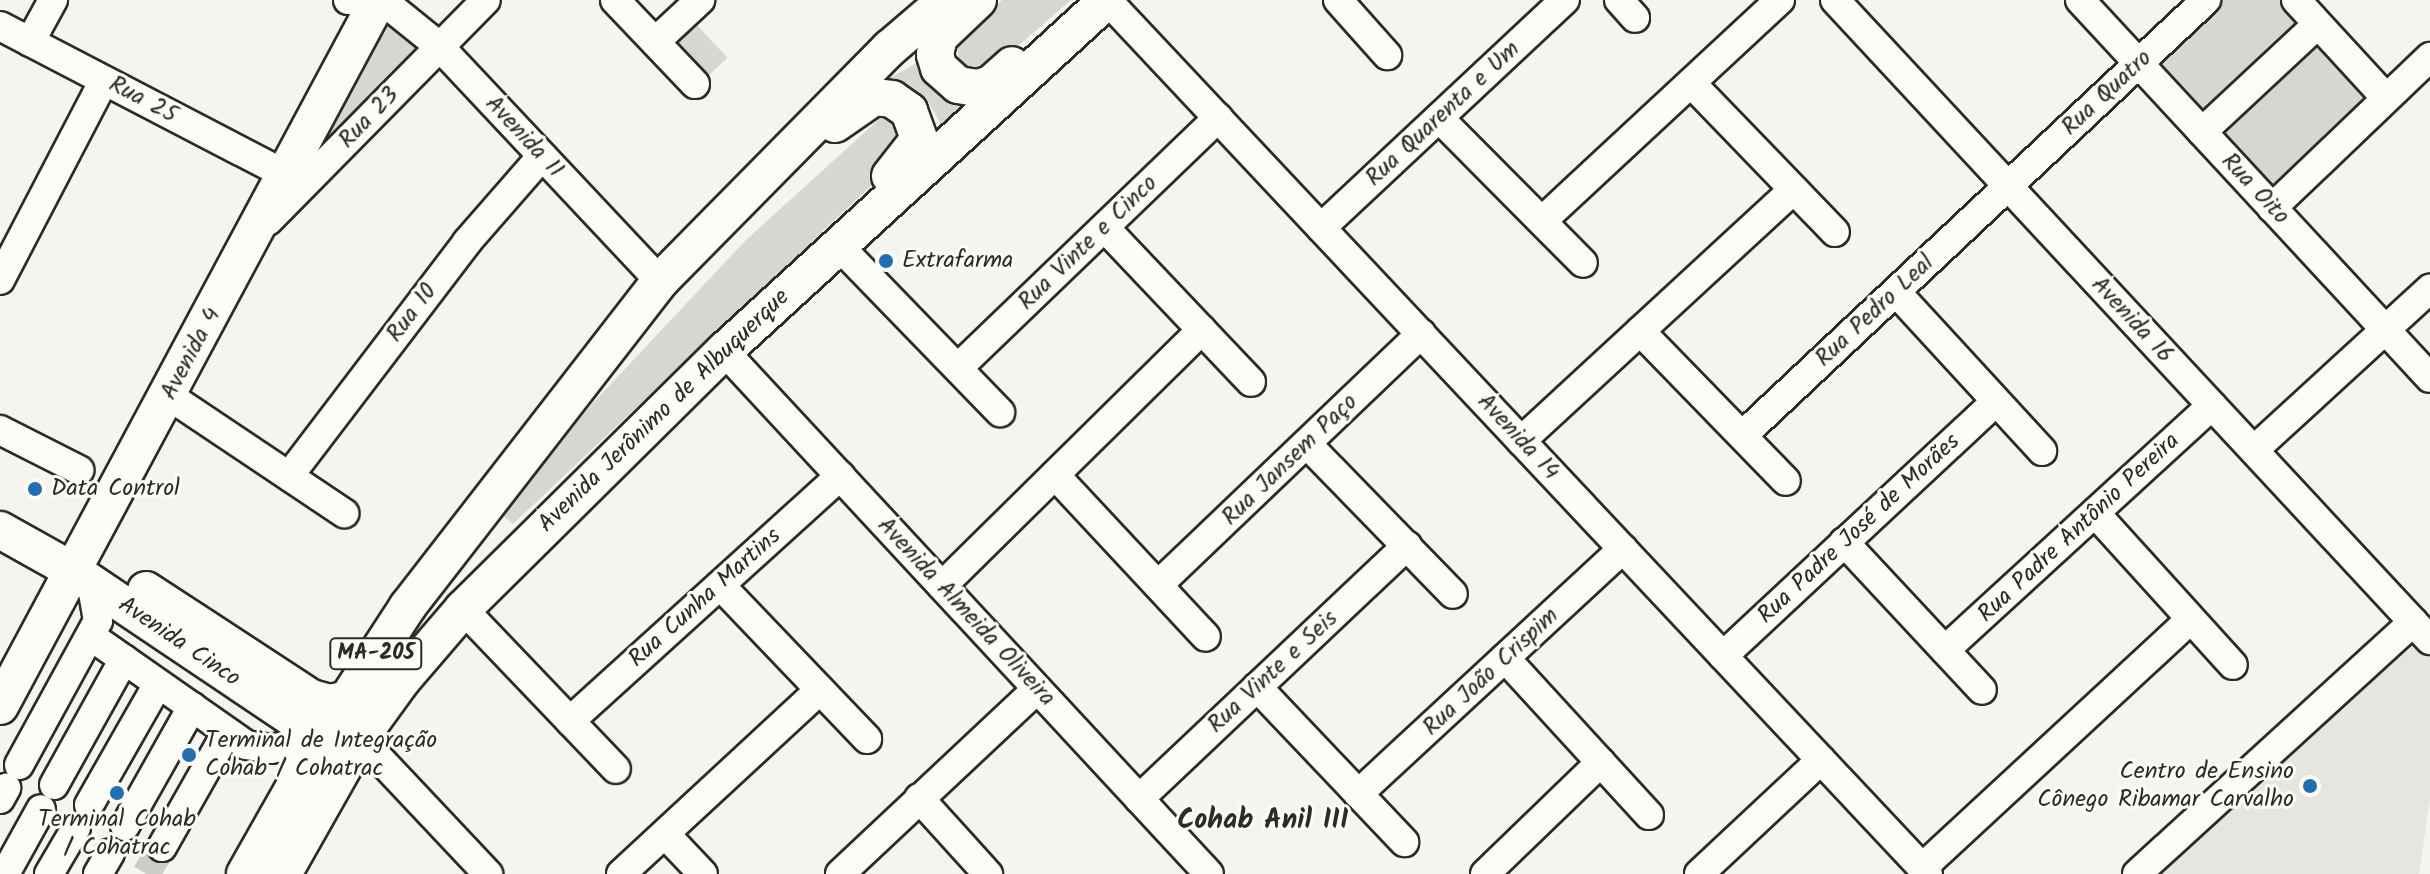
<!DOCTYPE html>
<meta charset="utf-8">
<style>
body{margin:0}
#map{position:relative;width:2430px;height:874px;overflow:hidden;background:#f5f4ef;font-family:Kalam,sans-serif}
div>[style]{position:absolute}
.built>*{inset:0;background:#e6e5e0}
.green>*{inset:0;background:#d7d6d2;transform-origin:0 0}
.minor-tunnel>*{height:28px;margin-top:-14px;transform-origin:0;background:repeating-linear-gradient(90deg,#cdccc8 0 28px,transparent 0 42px)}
.roads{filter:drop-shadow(2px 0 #2b2b2b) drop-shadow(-2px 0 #2b2b2b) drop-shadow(0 2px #2b2b2b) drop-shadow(0 -2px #2b2b2b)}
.minor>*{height:28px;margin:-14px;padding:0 14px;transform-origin:14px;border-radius:14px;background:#fdfcf7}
.major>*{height:36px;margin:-18px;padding:0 18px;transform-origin:18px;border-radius:18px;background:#fdfcf7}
.dots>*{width:22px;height:22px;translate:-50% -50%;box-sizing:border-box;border:4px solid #fdfcf7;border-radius:50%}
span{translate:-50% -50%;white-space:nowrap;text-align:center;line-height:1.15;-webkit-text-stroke:6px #fdfcf7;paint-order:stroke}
.shield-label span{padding:2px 6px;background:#fdfcf7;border:2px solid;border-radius:6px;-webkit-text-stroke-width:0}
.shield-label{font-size:22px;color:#2b2b2b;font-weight:700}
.street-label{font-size:24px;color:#2b2b2b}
.poi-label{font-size:24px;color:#2b2b2b}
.left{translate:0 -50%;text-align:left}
.right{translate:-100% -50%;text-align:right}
.quarter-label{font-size:28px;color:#2b2b2b;font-weight:700}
</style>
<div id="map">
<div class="built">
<div style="clip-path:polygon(2411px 639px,2430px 659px,2430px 799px,2419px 874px,2158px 874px)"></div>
</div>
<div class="green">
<div style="clip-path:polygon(1002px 0,1071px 0,994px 67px,967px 68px,959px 60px,956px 42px)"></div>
<div style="clip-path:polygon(2219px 0,2281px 0,2371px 98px,2270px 193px,2150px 64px)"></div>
<div style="clip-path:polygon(381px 10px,432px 46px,295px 198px)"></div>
<div style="left:694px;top:22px;width:49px;height:34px;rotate:47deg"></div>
<div style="clip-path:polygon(924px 59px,976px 102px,943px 129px,926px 97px,884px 81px)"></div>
<div style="clip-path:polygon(887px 112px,912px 147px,513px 524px,500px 513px,592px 404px,746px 240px)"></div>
</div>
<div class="minor-tunnel">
<div style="left:146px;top:874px;width:31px;rotate:-59deg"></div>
</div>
<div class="roads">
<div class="minor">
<div style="left:348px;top:0;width:16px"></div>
<div style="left:382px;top:0;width:73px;rotate:38.9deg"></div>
<div style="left:439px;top:46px;width:323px;rotate:46.8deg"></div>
<div style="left:615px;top:0;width:116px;rotate:46.4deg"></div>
<div style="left:1107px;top:0;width:1199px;rotate:46.79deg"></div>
<div style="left:1338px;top:0;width:74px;rotate:48.3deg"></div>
<div style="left:1619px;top:0;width:24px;rotate:48deg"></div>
<div style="left:1835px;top:0;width:874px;rotate:47.09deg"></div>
<div style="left:2080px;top:0;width:515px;rotate:47.2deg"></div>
<div style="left:2296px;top:0;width:133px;rotate:47.4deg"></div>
<div style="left:0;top:26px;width:322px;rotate:27.5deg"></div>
<div style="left:30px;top:42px;width:48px;rotate:-61.3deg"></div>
<div style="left:655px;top:42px;width:62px;rotate:-43deg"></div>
<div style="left:1691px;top:83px;width:207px;rotate:46deg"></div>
<div style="left:1439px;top:118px;width:204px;rotate:45.2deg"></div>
<div style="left:2202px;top:132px;width:158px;rotate:-43deg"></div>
<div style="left:2272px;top:208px;width:219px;rotate:-43.7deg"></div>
<div style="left:268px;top:221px;width:310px;rotate:-45.4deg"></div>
<div style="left:1542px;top:221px;width:325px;rotate:-42.9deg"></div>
<div style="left:1105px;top:228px;width:212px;rotate:46.5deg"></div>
<div style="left:1321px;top:228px;width:334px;rotate:-43.1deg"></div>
<div style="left:838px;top:245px;width:233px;rotate:45.9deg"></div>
<div style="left:0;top:280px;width:225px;rotate:-62.5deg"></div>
<div style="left:1896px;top:292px;width:216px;rotate:47.4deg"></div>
<div style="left:1640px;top:331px;width:209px;rotate:45.8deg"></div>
<div style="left:724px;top:351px;width:713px;rotate:47.16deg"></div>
<div style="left:958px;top:368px;width:361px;rotate:-43.9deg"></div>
<div style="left:169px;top:396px;width:211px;rotate:33.8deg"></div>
<div style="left:0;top:430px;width:89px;rotate:26.9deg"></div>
<div style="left:1742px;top:436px;width:637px;rotate:-43.22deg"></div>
<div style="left:1521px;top:441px;width:370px;rotate:-42.7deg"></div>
<div style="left:1307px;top:444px;width:209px;rotate:45.8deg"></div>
<div style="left:2254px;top:450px;width:239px;rotate:-42.5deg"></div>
<div style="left:1055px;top:475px;width:221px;rotate:47deg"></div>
<div style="left:289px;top:476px;width:294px;rotate:-52.7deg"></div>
<div style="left:467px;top:242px;width:114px;rotate:-48.9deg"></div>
<div style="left:2095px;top:513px;width:205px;rotate:47.8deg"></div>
<div style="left:1844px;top:542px;width:202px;rotate:47deg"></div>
<div style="left:720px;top:585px;width:213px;rotate:46.3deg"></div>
<div style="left:1158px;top:585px;width:364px;rotate:-43.7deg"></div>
<div style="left:942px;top:586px;width:365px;rotate:-44.6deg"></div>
<div style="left:463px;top:609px;width:221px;rotate:46.3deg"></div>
<div style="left:92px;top:637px;width:188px;rotate:35deg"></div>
<div style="left:246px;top:745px;width:25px;rotate:9deg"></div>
<div style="left:271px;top:749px;width:52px;rotate:-12.2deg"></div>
<div style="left:1945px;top:650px;width:362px;rotate:-42.5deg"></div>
<div style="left:1723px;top:656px;width:372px;rotate:-43deg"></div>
<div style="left:1505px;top:658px;width:213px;rotate:47.5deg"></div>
<div style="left:1257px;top:687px;width:214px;rotate:46.5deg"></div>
<div style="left:570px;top:721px;width:365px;rotate:-42.2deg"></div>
<div style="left:360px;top:738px;width:187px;rotate:46.7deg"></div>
<div style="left:19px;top:765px;width:164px;rotate:-61.3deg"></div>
<div style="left:98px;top:621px;width:40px;rotate:-100deg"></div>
<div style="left:54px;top:785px;width:144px;rotate:-60.9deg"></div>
<div style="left:1358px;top:794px;width:361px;rotate:-42.8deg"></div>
<div style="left:919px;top:798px;width:103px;rotate:47.8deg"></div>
<div style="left:0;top:799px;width:13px;rotate:-61deg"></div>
<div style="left:1139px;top:799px;width:369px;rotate:-43.4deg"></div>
<div style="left:89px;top:805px;width:139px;rotate:-60.3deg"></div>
<div style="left:125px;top:826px;width:137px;rotate:-60.6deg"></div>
<div style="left:665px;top:834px;width:55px;rotate:46.5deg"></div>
<div style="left:162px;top:847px;width:132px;rotate:-60.5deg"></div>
<div style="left:1922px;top:868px;width:365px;rotate:-42.8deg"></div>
<div style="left:5px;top:874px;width:74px;rotate:-61deg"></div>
<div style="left:49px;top:874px;width:53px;rotate:-59.6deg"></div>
<div style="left:98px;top:874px;width:24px;rotate:-60deg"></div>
<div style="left:621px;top:874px;width:271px;rotate:-42.8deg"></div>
<div style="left:840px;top:874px;width:270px;rotate:-43.2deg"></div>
<div style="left:1485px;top:874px;width:161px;rotate:-44deg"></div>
<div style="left:1699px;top:874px;width:167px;rotate:-43.1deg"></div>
<div style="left:2137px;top:874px;width:374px;rotate:-42.4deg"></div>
</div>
<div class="major">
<div style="left:978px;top:0;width:54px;rotate:136.5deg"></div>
<div style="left:939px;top:37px;width:18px;rotate:103deg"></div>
<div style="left:935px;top:55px;width:14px;rotate:73deg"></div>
<div style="left:939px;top:68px;width:25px;rotate:42deg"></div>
<div style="left:958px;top:85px;width:20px;rotate:9deg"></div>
<div style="left:978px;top:88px;width:14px;rotate:-17deg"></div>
<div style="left:991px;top:84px;width:28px;rotate:-42deg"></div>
<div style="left:835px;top:124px;width:47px;rotate:-34.7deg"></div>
<div style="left:874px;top:97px;width:18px;rotate:6deg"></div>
<div style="left:892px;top:99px;width:21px;rotate:35deg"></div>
<div style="left:909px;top:111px;width:30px;rotate:70deg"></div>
<div style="left:919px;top:139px;width:47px;rotate:128.1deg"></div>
<div style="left:0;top:530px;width:86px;rotate:29.2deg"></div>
<div style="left:75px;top:572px;width:298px;rotate:33.9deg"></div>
<div style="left:322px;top:738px;width:22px;rotate:8deg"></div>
<div style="left:146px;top:590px;width:197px;rotate:33.2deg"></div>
<div style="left:311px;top:698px;width:20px;rotate:15deg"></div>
<div style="left:330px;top:703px;width:17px;rotate:-13deg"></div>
<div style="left:0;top:706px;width:801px;rotate:-61.83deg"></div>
<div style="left:245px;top:874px;width:156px;rotate:-60.5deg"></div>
<div style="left:322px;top:738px;width:158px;rotate:-56.9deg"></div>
<div style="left:408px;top:606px;width:411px;rotate:-52.2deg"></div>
<div style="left:660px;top:281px;width:327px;rotate:-45.4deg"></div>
<div style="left:890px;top:48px;width:74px;rotate:-40.6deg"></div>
<div style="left:283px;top:874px;width:156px;rotate:-60.5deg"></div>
<div style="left:360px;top:738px;width:72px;rotate:-54.1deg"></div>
<div style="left:402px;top:680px;width:94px;rotate:-49.3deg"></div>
<div style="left:463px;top:609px;width:367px;rotate:-44.7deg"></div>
<div style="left:724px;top:351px;width:520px;rotate:-42.5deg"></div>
</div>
</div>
<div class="dots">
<div style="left:886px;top:261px;background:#1f6fb2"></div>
<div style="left:35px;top:489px;background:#1f6fb2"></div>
<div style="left:189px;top:755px;background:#1f6fb2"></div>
<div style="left:2310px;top:786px;background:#1f6fb2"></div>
<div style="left:117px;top:793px;background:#1f6fb2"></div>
</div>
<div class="shield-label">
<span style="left:376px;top:654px">MA-205</span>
</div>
<div class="street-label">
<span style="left:2107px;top:93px;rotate:-43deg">Rua Quatro</span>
<span style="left:143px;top:100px;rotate:28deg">Rua 25</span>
<span style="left:1443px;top:114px;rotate:-43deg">Rua Quarenta e Um</span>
<span style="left:369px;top:118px;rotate:-46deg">Rua 23</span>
<span style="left:524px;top:137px;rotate:47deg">Avenida 11</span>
<span style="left:2255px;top:189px;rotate:47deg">Rua Oito</span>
<span style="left:1088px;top:243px;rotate:-44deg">Rua Vinte e Cinco</span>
<span style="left:1875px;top:311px;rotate:-43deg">Rua Pedro Leal</span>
<span style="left:412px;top:313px;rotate:-53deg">Rua 10</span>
<span style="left:2132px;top:320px;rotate:47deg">Avenida 16</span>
<span style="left:191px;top:354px;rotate:-62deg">Avenida 4</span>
<span style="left:664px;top:411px;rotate:-44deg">Avenida Jerônimo de Albuquerque</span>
<span style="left:1518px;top:437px;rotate:47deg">Avenida 14</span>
<span style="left:1290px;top:460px;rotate:-44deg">Rua Jansem Paço</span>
<span style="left:2079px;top:528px;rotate:-43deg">Rua Padre Antônio Pereira</span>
<span style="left:1859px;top:529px;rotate:-43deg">Rua Padre José de Morães</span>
<span style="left:705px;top:598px;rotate:-42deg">Rua Cunha Martins</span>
<span style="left:966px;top:612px;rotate:47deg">Avenida Almeida Oliveira</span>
<span style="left:179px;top:642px;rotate:34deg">Avenida Cinco</span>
<span style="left:1273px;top:672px;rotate:-43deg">Rua Vinte e Seis</span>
<span style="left:1491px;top:672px;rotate:-43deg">Rua João Crispim</span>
</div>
<div class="poi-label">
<span class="left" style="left:902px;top:261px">Extrafarma</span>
<span class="left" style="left:51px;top:489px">Data Control</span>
<span class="left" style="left:205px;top:755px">Terminal de Integração<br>Cohab / Cohatrac</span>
<span class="right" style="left:2294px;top:786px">Centro de Ensino<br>Cônego Ribamar Carvalho</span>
<span style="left:117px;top:834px">Terminal Cohab<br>/ Cohatrac</span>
</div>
<div class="quarter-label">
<span style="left:1263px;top:821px">Cohab Anil III</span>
</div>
</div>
